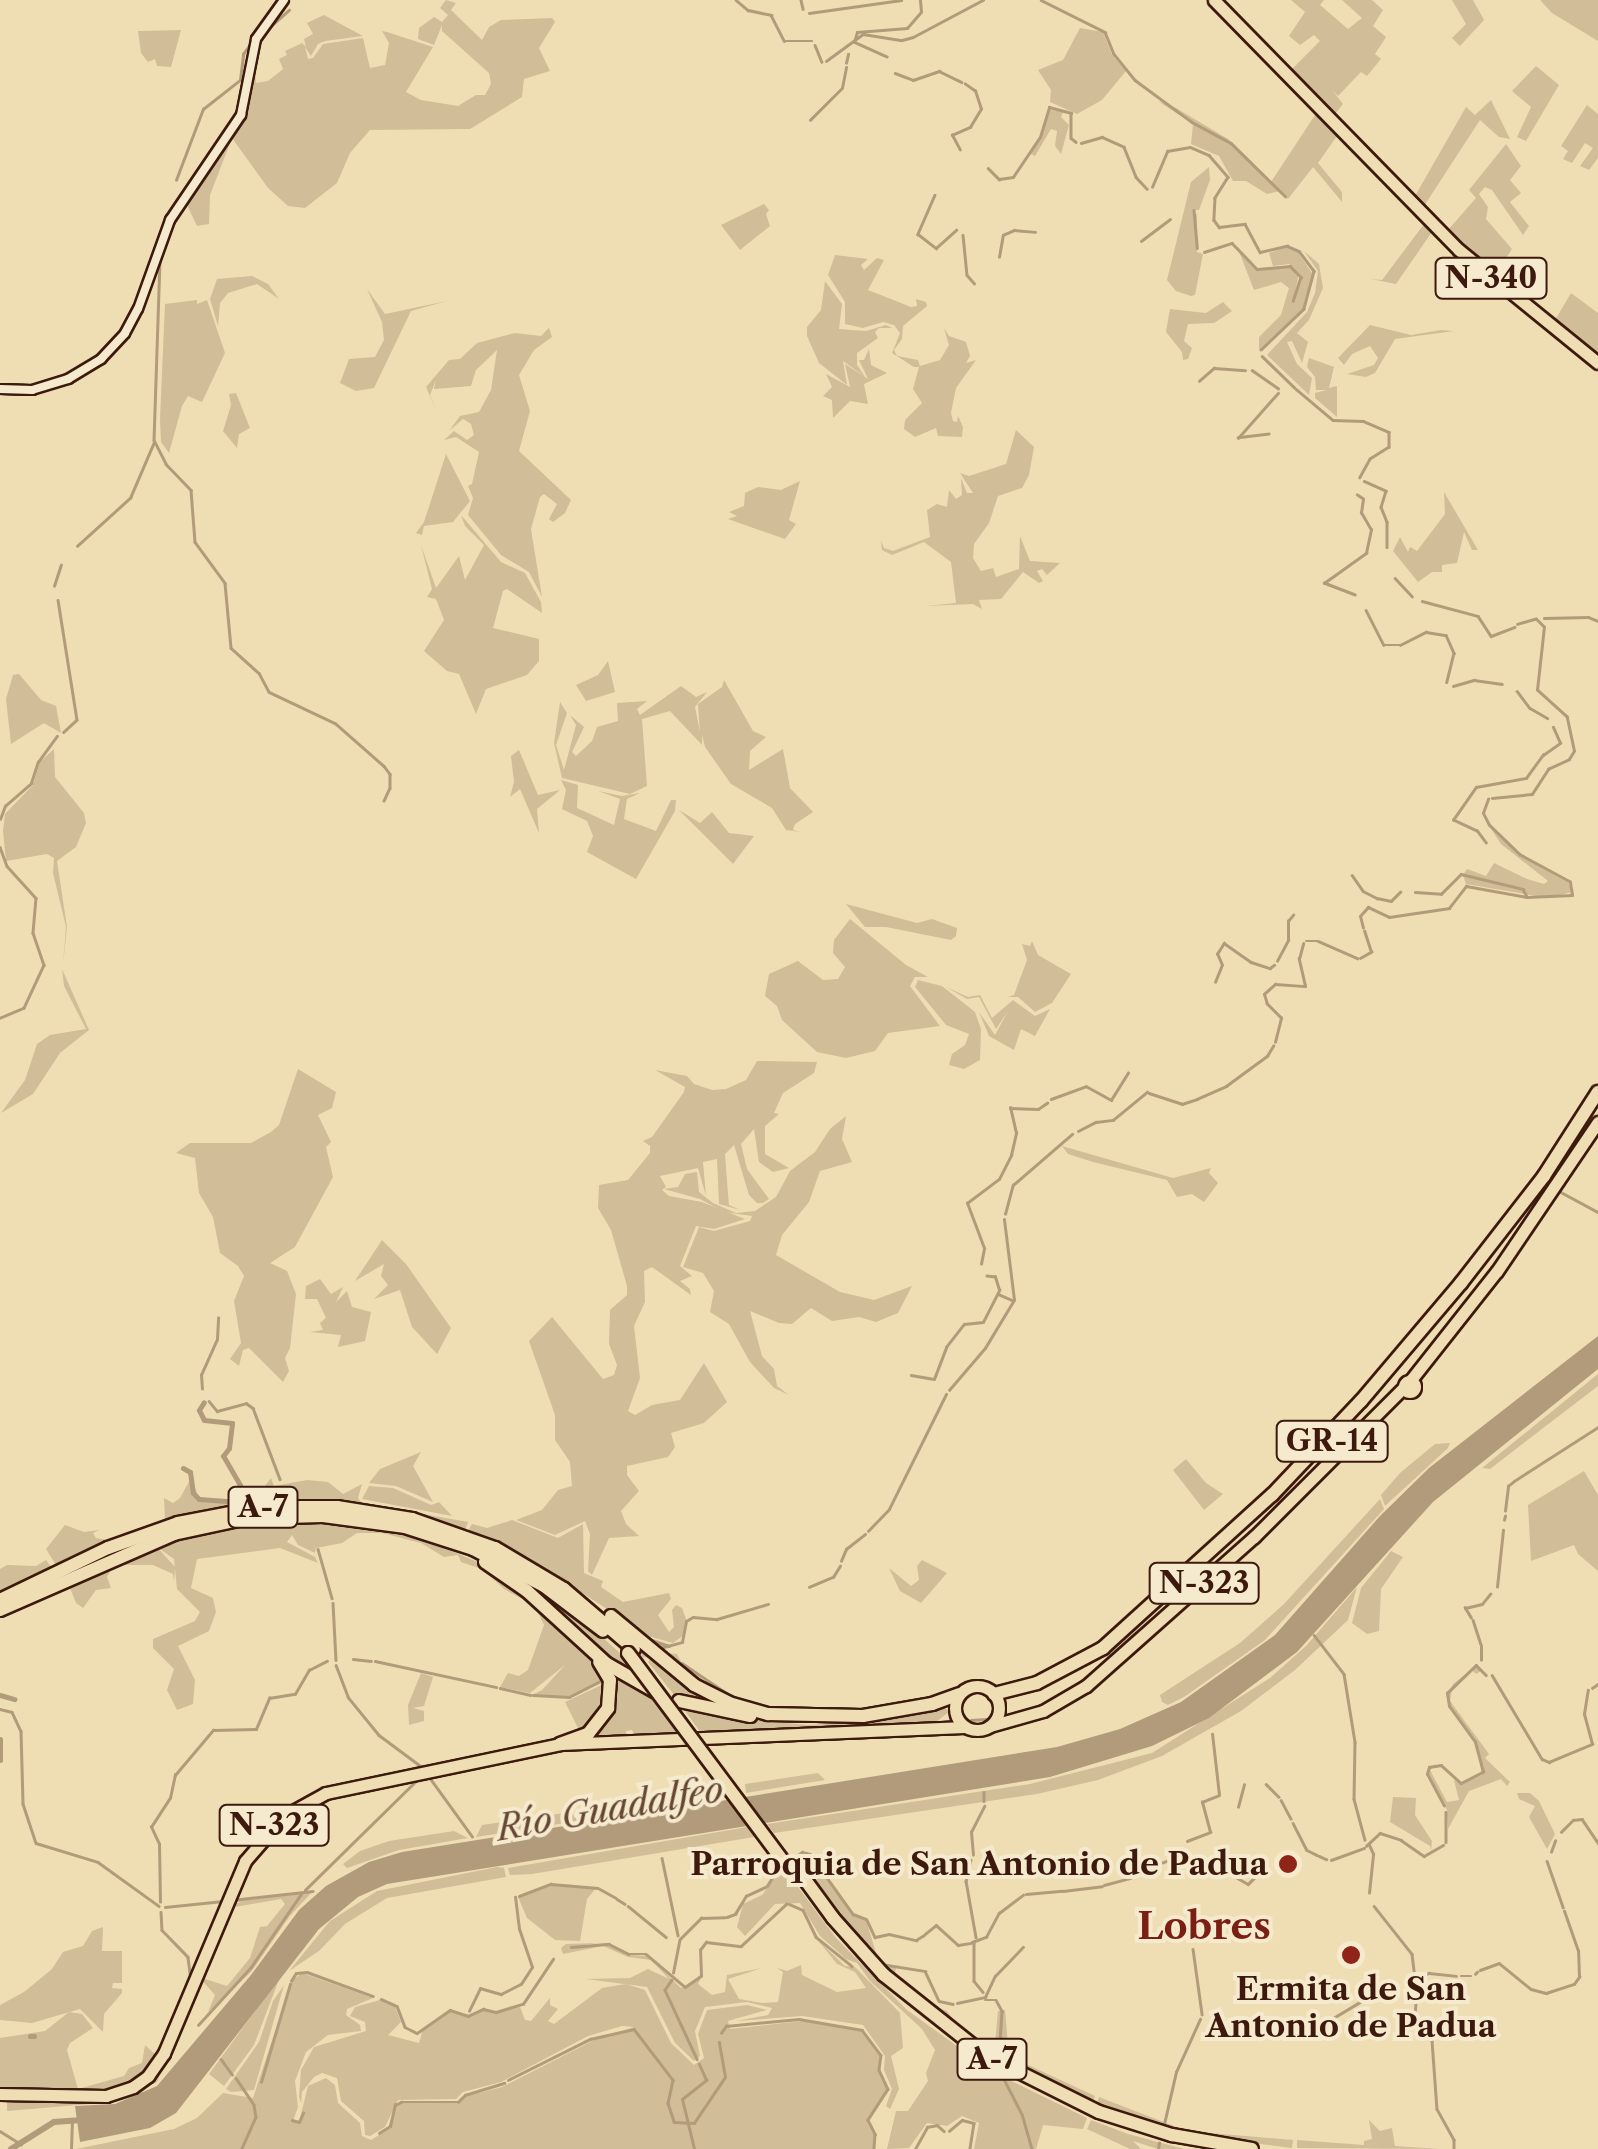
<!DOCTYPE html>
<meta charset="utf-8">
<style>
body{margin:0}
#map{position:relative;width:1598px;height:2149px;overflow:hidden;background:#efdeb4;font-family:"Libre Caslon Text",serif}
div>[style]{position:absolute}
.green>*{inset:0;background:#d1bd98}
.water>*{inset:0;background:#b29b7b}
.stream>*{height:2.5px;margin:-1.25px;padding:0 1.25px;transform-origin:1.25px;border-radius:1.25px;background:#b29b7b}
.canal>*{height:5px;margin:-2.5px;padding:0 2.5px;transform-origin:2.5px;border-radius:2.5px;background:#b29b7b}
.river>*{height:6px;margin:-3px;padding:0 3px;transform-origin:3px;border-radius:3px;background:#b29b7b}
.roads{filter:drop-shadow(2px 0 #3d1a0d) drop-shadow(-2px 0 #3d1a0d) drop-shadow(0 2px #3d1a0d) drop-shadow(0 -2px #3d1a0d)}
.secondary>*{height:8px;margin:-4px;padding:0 4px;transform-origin:4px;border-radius:4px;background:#f5eace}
.trunk>*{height:11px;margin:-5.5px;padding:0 5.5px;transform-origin:5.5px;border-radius:5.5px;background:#efdeb4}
.trunk>.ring{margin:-5.5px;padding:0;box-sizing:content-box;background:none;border:11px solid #efdeb4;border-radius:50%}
.motorway>*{height:12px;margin:-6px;padding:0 6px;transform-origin:6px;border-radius:6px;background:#efdeb4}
.bridges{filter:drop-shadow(2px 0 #3d1a0d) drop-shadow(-2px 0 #3d1a0d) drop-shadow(0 2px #3d1a0d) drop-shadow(0 -2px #3d1a0d)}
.motorway-bridge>*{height:12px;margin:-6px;padding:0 6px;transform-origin:6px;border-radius:6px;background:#efdeb4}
.dots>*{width:28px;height:28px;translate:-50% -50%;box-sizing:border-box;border:5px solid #f5eace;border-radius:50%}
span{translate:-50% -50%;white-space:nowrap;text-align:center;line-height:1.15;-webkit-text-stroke:8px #f5eace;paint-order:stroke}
.shield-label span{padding:2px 8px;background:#f5eace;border:2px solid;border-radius:8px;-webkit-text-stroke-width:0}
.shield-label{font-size:30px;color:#3d1a0d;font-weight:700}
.poi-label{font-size:32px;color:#3d1a0d;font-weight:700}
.right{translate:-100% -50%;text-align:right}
.water-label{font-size:35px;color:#664734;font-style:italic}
.quarter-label{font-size:38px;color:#7a1f14;font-weight:700}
</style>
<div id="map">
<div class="green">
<div style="clip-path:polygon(446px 0,456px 3px,451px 10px,482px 40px,489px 27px,501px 20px,552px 18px,555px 22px,539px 48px,550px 71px,524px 79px,522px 97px,470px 129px,370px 130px,350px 153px,337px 183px,305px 208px,288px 206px,268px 188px,232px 138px,210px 195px,209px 224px,197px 226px,186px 203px,247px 110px,255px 72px,256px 83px,268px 81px,283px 69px,279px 59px,287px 55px,285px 51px,302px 43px,306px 47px,304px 39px,313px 34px,307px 23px,324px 15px,363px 36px,325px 41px,318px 44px,311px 56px,305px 47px,308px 59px,313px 58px,323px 44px,363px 38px,370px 68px,385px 65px,389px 43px,382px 31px,387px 32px,433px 47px,406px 92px,421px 100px,458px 106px,476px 95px,485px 95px,491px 84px,489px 73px,442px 31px,442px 25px,434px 45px,418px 39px,419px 28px,434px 17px,442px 22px,448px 15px,440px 8px)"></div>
<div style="clip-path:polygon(1291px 0,1324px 0,1320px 5px,1348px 29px,1362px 18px,1342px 0,1372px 0,1383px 10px,1373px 26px,1386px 37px,1375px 54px,1381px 59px,1367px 76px,1361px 72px,1338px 96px,1332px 90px,1343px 104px,1335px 114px,1292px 69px,1320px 41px,1314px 35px,1300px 45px,1289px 36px,1305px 12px)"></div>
<div style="clip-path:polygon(1452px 0,1473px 0,1484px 20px,1460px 46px,1452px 38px,1466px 24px)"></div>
<div style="clip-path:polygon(1540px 0,1598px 0,1598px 41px,1552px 13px)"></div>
<div style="clip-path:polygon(1080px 28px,1103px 32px,1112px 55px,1126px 71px,1102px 100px,1077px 114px,1050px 102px,1051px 90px,1038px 70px,1063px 60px)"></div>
<div style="clip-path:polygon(181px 30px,171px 67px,157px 66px,155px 59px,148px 62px,141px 53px,138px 31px)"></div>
<div style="clip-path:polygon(1536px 66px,1559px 85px,1526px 141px,1517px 137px,1531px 107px,1512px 91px)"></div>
<div style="clip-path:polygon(1491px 100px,1510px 139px,1499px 137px,1480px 120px,1424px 206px,1415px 196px,1466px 107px,1475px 115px)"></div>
<div style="clip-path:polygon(1158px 101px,1176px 108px,1228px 139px,1280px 191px,1267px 194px,1246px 181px,1233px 181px,1219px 156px,1191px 144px,1193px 124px)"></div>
<div style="clip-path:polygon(1587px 105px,1598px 114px,1598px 158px,1589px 170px,1580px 166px,1593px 148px,1585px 143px,1572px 163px,1563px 159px,1568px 151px,1561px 146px)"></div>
<div style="clip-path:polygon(1050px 110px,1063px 112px,1061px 117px,1069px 125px,1061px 154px,1055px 146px,1057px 131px,1051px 129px,1035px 156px,1029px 153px,1040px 139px)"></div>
<div style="clip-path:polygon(1317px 112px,1434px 229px,1396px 284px,1371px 279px,1382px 280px,1424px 224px,1337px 136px,1318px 163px,1342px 192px,1342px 202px,1313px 167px,1288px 199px,1271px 182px)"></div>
<div style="clip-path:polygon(1506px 144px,1521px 166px,1510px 180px,1521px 193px,1510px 202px,1529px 226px,1523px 235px,1492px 190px,1485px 187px,1479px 194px,1488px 207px,1486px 219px,1512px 249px,1496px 274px,1448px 230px,1476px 198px,1469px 190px)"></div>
<div style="clip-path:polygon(1209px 167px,1210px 180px,1199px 210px,1193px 210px,1197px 215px,1197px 252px,1203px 254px,1195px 295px,1191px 296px,1176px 291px,1167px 280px,1191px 182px)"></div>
<div style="clip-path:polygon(764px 204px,769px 210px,766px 214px,770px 226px,740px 250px,721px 225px)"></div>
<div style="clip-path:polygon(1231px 245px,1238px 247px,1257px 270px,1286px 266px,1299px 273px,1293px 303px,1302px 276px,1289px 264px,1273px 266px,1269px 253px,1287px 247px,1297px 251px,1314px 276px,1304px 308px,1259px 350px,1259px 337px,1281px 315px,1289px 288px,1281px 282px,1254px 290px,1238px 249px)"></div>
<div style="clip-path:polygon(1304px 251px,1319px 264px,1323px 288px,1309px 320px,1297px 333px,1308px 342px,1302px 363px,1292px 341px,1287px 342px,1297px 364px,1312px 378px,1309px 395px,1267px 355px,1307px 312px,1315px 293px,1318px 271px)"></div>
<div style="clip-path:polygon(835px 255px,868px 259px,861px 265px,864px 270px,877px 258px,884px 260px,868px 290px,911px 307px,917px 306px,916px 299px,926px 302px,927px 306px,903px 326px,902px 339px,894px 350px,897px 356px,918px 360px,920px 366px,940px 360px,949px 345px,944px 328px,949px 336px,966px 342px,970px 356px,966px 363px,976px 360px,956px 388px,951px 413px,953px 421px,957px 422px,958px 416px,963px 427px,962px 437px,938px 436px,936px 428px,915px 437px,904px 429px,905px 420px,922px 403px,913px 389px,919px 367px,914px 367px,892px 353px,900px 333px,894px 325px,883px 322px,863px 328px,845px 324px,845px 302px,828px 275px)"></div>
<div style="clip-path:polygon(252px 276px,268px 284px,279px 299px,257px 284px,228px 293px,220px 303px,218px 326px,210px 299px,217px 279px)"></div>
<div style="clip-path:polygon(825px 281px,842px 304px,839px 329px,866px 331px,886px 325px,892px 328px,879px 328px,875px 332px,878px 338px,857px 353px,857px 365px,865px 377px,843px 361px,847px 385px,819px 363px,807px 336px,807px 327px,821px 310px)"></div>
<div style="clip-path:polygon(367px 289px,385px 314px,447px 301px,411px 311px,374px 388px,356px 391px,340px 383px,349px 359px,375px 357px,384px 340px,382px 322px)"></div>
<div style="clip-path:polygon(1571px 293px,1598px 313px,1598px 357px,1554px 322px)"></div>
<div style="clip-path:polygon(197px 300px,197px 304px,207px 300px,225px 353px,202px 402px,188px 396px,182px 406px,169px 453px,161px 442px,160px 419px,165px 304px)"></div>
<div style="clip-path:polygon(1223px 302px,1232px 311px,1214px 323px,1188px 324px,1184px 341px,1192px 348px,1188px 359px,1183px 360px,1182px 352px,1166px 332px,1170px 309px,1206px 313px)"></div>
<div style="clip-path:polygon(1370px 325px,1411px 335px,1441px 330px,1454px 331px,1395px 339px,1375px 373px,1366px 377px,1347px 374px,1374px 365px,1378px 358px,1370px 346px,1352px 354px,1344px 365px,1338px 358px)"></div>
<div style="clip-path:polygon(549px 328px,552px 337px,534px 350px,519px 375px,530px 411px,519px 451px,571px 500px,565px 513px,553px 522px,549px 519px,557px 504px,544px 494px,540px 497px,531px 529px,542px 597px,529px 572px,501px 555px,468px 515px,473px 498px,468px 486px,472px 484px,479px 452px,456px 437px,444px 440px,454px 431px,467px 440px,474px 435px,471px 424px,463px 419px,449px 431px,460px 416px,479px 412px,491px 390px,497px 350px,476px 370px,471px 386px,434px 389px,436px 380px,430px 395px,437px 412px,426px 387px,449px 360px,460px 359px,477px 343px,515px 333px,541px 336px)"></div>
<div style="clip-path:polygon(869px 349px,871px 365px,887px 373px,864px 384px,868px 404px,850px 401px,833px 418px,832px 400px,823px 396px,832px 387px,826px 374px,850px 387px,845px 364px,868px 379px,859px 360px,864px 360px)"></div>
<div style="clip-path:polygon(1309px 358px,1334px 367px,1329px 388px,1337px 386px,1337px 417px,1315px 398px,1315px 393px,1327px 390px,1316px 390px,1315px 377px,1307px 367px)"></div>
<div style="clip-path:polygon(236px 393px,250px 428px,239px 434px,237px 448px,223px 431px,231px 405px,229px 394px)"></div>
<div style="clip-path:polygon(1016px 430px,1034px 447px,1029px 475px,1022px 488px,998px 496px,989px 523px,974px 544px,973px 558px,981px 571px,993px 568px,996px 577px,1019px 569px,1020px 536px,1030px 561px,1060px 563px,1047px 575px,1042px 569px,1037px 571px,1043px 581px,1039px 583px,1023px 572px,1001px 599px,979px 600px,982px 609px,973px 604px,925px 606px,956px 603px,951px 562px,924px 542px,892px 555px,882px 550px,881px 541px,884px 548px,893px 551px,930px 537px,927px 510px,937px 504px,947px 507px,949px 490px,956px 499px,962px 495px,961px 478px,967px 493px,973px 493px,960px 473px,969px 476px,1006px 464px)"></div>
<div style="clip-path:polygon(446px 454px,470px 501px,453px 522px,424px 526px,422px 535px,416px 533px,424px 522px)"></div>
<div style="clip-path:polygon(800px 481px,789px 520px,796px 524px,785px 539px,728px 519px,737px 516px,729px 512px,744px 506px,745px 493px,758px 487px,781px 490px)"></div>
<div style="clip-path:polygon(1444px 492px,1478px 550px,1472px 550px,1464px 532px,1457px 563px,1442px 565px,1442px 572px,1432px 572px,1418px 582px,1393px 551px,1400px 537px,1408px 552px,1410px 547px,1417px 551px,1445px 514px)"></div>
<div style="clip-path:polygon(461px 515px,501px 562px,525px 573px,541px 602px,542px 613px,507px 589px,503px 591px,493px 628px,539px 639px,539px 661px,527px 675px,486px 689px,476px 714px,459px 674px,447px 671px,424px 651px,444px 620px,436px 599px,427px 597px,432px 589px,421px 545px,436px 588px,459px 556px,465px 580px,484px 545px,465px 526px)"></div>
<div style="clip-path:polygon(608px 661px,615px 692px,586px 701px,576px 685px,598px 675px)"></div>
<div style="clip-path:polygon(19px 674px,41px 700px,56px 706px,61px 733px,44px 723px,11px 744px,6px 699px,13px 675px)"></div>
<div style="clip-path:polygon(724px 680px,753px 731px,766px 737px,750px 751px,749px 770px,783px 749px,790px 788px,813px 812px,795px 824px,793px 830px,801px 832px,786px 830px,772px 808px,731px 784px,705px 747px,702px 735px,702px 745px,670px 711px,642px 719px,647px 786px,630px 794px,562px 778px,554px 743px,560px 702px,567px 713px,556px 745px,564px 770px,576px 725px,570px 715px,584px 727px,572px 752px,576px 756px,592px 741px,597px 727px,618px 721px,617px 703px,647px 701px,637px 709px,640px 715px,681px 686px,696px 697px,707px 692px,695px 707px,700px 732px,698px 704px,722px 687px)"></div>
<div style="clip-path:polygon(54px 749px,55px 777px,84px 813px,86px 823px,76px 847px,57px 861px,67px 927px,63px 965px,66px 927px,53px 873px,54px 858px,47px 854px,6px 861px,3px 831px,5px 814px,33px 785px,40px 762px)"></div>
<div style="clip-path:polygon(519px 750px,538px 795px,560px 790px,537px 809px,539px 833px,520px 789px,510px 797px,514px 782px,511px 756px)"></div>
<div style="clip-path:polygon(561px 780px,578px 785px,577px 808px,614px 825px,620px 799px,598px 791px,622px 796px,640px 793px,627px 799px,624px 819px,656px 831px,671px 800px,676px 800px,675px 811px,636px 879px,587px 852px,593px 836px,587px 821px,562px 809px,566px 790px)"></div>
<div style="clip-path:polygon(679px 810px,700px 823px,712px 812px,729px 833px,754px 836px,733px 864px)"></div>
<div style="clip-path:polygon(1484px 818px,1519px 856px,1569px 883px,1572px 892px,1548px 898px,1466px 884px,1463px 875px,1467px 869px,1486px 876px,1494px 863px,1527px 879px,1544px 884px,1548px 881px,1501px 844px)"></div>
<div style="clip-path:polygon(846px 904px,917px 923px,932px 919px,957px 928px,956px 936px,951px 940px,886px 927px,865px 927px)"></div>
<div style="clip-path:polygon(850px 919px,906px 965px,928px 977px,915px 977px,910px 986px,940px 1026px,888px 1033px,875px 1051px,846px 1058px,817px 1052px,782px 1020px,777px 1006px,765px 996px,769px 974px,798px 961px,823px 980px,838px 979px,845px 967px,833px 953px,834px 940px)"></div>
<div style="clip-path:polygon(1032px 941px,1038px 955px,1071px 974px,1052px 1003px,1035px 1012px,1018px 997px,1008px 997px,1014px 995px,1027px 960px,1022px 944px,1030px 946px)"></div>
<div style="clip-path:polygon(62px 969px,89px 1030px,60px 1053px,33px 1094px,1px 1113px,25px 1080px,37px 1044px,50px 1035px,86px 1029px,64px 986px)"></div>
<div style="clip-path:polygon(918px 980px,942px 986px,975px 1012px,981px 1029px,980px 1060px,964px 1069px,949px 1065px,952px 1054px,965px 1045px,969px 1034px,946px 1025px,915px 987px)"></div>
<div style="clip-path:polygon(946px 987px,968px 997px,980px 995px,992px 1018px,1013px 1000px,1035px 1016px,1050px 1009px,1035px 1036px,1021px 1029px,1014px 1050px,989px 1036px,979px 1012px,995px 1035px,1008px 1011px,996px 1029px,979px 997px,967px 999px)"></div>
<div style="clip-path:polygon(757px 1061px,817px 1062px,814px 1073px,783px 1093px,774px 1113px,779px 1114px,765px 1126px,765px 1154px,789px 1168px,773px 1172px,759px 1162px,754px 1129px,741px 1144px,747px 1169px,769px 1199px,763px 1203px,757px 1203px,749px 1195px,734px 1145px,725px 1154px,728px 1194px,729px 1205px,740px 1210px,719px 1204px,717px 1159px,703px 1162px,706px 1196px,698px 1168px,660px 1176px,666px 1187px,662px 1190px,669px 1196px,702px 1202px,745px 1219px,714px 1229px,696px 1226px,680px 1266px,692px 1276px,680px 1281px,690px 1289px,691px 1295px,652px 1267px,644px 1271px,645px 1302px,634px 1326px,640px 1378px,628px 1411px,635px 1415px,652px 1405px,680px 1400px,704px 1363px,727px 1402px,704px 1423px,671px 1433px,675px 1447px,668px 1457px,627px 1466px,627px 1475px,639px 1491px,621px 1511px,626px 1524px,639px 1536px,609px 1538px,592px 1575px,588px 1571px,590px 1534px,585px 1521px,555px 1535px,516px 1520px,542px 1510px,558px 1490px,572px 1486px,570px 1462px,555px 1440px,555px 1415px,529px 1341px,552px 1317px,603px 1379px,614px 1375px,617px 1365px,609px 1344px,610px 1310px,627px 1295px,627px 1286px,611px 1230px,598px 1208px,599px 1185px,628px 1180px,650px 1153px,650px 1146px,643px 1141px,652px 1137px,684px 1092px,685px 1087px,655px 1070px,687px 1076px,694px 1084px,712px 1090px,726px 1089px,746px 1080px)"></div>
<div style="clip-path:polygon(298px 1069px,336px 1092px,332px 1108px,318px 1115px,331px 1142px,326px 1147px,333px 1177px,295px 1247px,270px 1263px,287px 1271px,296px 1294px,290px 1348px,285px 1358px,289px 1371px,283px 1382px,249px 1348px,243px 1350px,239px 1366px,230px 1359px,241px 1343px,234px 1301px,244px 1276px,238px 1266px,220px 1253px,213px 1217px,199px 1193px,195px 1158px,176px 1153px,190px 1143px,251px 1143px,271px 1132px,279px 1125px)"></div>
<div style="clip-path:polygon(846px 1116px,842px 1139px,852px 1162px,820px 1171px,809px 1202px,782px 1235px,776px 1255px,840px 1292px,874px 1300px,912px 1286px,898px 1313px,876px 1322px,859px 1317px,832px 1321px,811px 1308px,792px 1324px,779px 1323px,750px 1311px,762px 1356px,774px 1369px,777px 1386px,789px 1395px,774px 1388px,750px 1362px,729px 1324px,710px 1312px,714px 1291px,703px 1273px,683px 1267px,699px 1227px,714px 1231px,750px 1221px,752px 1216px,724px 1212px,700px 1199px,664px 1189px,678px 1187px,685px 1174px,697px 1172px,699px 1192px,713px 1203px,736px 1213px,755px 1211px,776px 1197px,790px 1171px,815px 1152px,830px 1129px)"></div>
<div style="clip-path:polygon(1062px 1146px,1173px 1178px,1211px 1168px,1209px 1173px,1218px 1183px,1204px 1202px,1192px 1194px,1177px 1197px,1167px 1180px,1093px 1162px,1068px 1154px)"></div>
<div style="clip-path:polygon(382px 1240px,406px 1264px,451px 1328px,437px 1354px,412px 1327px,400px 1290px,374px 1299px,388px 1285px,381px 1276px,384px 1264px,355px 1281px)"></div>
<div style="clip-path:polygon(320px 1279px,331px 1294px,343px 1287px,336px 1302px,347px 1291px,352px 1307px,371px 1312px,365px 1341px,338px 1347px,341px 1335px,310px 1332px,323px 1330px,320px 1323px,326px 1318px,317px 1299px,305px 1299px,306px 1286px)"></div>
<div style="clip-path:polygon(1598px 1374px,1598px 1386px,1490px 1469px,1482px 1468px)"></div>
<div style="clip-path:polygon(1450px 1443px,1448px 1448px,1385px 1506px,1381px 1495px,1400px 1473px,1435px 1444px)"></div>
<div style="clip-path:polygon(421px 1452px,413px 1466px,433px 1502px,396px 1486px,369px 1483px,380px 1469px)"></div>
<div style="clip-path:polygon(1186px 1459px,1206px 1483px,1223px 1494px,1204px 1510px,1173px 1470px)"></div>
<div style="clip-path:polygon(1584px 1471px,1598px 1495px,1598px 1571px,1578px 1554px,1574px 1545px,1531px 1561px,1528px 1505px)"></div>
<div style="clip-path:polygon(191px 1478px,199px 1498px,232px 1502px,264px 1487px,271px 1478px,274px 1486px,307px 1480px,328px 1482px,343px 1494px,362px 1484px,358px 1498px,362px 1503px,468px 1522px,465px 1530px,403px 1512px,282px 1501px,213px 1509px,122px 1538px,127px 1532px,165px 1520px,164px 1498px,173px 1503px,180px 1498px)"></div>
<div style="clip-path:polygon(369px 1486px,393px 1488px,431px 1505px,439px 1502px,452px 1516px,362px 1499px)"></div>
<div style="clip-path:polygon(1380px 1499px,1384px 1509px,1265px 1640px,1184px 1697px,1168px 1705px,1162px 1702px,1160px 1695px,1240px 1643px,1284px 1604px)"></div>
<div style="clip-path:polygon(512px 1520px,558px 1538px,583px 1524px,584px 1573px,603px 1581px,601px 1587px,623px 1602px,669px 1593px,671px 1599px,658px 1615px,669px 1632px,674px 1627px,672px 1610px,676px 1605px,682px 1608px,686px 1619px,684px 1635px,673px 1643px,648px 1636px,648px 1641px,667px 1645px,658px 1648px,662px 1653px,677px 1654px,684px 1667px,702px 1681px,750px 1706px,703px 1686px,610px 1611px,539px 1565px,468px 1531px,472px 1524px,487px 1528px)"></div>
<div style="clip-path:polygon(334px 1521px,411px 1534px,480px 1563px,537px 1605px,599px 1667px,603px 1680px,568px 1697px,532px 1695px,542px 1690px,565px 1665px,530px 1693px,500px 1687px,508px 1673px,519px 1676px,528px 1670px,544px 1625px,535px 1606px,504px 1589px,482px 1569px,461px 1562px,458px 1555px,444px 1557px,421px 1543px,382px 1533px,357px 1533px,342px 1543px,316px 1548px,315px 1553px,298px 1545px,292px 1535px,287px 1542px,315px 1557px,318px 1563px,280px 1548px,197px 1559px,191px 1588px,213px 1598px,216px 1612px,209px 1631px,178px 1646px,195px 1680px,193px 1704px,177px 1710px,167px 1690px,174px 1669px,153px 1648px,153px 1639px,195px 1621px,200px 1612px,177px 1589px,174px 1559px,157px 1547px,175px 1567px,174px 1582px,173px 1574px,153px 1565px,113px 1565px,107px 1577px,111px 1588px,96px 1590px,83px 1608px,76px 1603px,68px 1583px,163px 1541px,242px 1523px)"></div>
<div style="clip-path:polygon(65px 1525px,84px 1532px,99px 1530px,93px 1533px,96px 1538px,113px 1541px,56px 1565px,46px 1549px)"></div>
<div style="clip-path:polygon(1391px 1551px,1403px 1557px,1381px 1589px,1379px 1631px,1367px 1634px,1352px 1623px,1361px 1588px)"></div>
<div style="clip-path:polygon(46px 1560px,52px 1568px,0 1591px,0 1569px,7px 1565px,36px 1566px)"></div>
<div style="clip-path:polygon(922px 1560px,947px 1573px,921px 1603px,900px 1591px,889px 1568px,911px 1586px,919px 1580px,917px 1566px)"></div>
<div style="clip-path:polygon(498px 1565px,572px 1610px,631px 1663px,621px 1669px)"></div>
<div style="clip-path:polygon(1357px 1587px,1348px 1620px,1295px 1670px,1241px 1711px,1162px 1756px,1098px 1780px,1037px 1794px,774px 1833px,767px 1824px,1030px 1784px,1152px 1753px,1270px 1678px,1306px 1646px)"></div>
<div style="clip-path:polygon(591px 1605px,614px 1621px,729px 1706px,675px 1696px,648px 1662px,651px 1658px,643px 1657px)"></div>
<div style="clip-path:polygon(1476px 1666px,1483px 1670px,1476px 1674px,1472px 1670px,1452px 1689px,1450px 1701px,1489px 1754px,1485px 1758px,1510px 1782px,1507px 1786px,1501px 1779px,1469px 1791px,1448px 1829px,1447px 1810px,1427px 1771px,1431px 1766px,1436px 1764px,1430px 1770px,1447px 1802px,1459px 1800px,1454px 1780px,1461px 1784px,1482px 1775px,1476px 1742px,1449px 1703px,1448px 1696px,1453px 1684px)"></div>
<div style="clip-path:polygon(421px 1673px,433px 1677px,424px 1706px,413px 1708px,424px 1711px,424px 1721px,409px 1725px,408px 1705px)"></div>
<div style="clip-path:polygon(620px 1676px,658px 1696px,685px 1732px,634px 1734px,632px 1730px,626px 1731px,627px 1736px,584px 1739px,597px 1730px,612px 1679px)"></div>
<div style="clip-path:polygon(608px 1682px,609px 1697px,583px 1734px,552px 1740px,579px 1730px,565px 1702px)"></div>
<div style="clip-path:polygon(680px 1704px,743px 1719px,808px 1725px,883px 1721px,944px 1708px,950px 1711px,936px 1722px,921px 1723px,701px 1733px)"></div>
<div style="clip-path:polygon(818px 1773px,825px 1780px,746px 1793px,745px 1784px)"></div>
<div style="clip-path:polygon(725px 1787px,732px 1797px,605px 1815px,640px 1800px)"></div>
<div style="clip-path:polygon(1517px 1793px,1530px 1793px,1539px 1801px,1555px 1834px,1547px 1849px,1529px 1817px,1535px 1806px,1519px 1799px)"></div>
<div style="clip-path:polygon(1393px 1797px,1416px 1798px,1415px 1815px,1432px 1841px,1431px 1851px,1430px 1846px,1390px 1822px)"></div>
<div style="clip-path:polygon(571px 1812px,578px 1821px,476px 1837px,482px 1825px)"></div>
<div style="clip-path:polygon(753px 1826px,760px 1836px,532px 1874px,510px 1875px,508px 1868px)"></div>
<div style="clip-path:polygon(454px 1831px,468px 1838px,399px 1850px,347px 1868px,343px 1864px,360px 1851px,389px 1841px)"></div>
<div style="clip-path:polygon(802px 1853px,810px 1855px,853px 1914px,866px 1920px,877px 1956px,874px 1959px,793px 1859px)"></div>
<div style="clip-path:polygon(497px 1867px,504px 1868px,506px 1877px,387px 1898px,345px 1924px,319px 1951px,289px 1971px,330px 1921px,377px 1891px)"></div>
<div style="clip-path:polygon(783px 1867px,836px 1938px,907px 2010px,993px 2072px,1087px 2118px,1083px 2129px,1043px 2125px,1036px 2149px,974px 2149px,979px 2123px,962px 2116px,947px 2126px,927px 2123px,909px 2148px,887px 2149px,896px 2111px,908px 2111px,928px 2081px,926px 2073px,935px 2050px,922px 2029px,870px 1981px,857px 1963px,846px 1959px,820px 1936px,800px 1903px,775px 1904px,745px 1936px,737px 1927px,743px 1904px,762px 1895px)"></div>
<div style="clip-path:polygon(551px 1885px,596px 1888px,587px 1899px,580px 1941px,555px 1940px,527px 1918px,518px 1897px)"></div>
<div style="clip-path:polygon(313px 1891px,289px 1917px,251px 1972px,208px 2012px,215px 1995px,199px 1977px,227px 1986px,250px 1958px,260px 1927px,267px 1926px,285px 1904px,281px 1899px,235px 1907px,231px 1905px,241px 1902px,232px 1901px)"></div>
<div style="clip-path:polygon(103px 1927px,102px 1951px,122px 1951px,122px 1983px,113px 1983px,112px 1988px,122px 1989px,122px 1993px,104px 2014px,103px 2032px,80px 2009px,32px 2023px,0 2020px,0 2005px,24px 1992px,52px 1969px,63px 1952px,83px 1946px,92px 1931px)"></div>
<div style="clip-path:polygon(816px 1938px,845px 1966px,855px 1967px,900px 2013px,903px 2048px,891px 2056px,899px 2089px,890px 2109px,886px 2106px,892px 2089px,884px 2070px,885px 2056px,863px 2025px,802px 2016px,736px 2021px,768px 2015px,772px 2008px,747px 2002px,705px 2007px,695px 2031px,700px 2056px,694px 2061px,675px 2043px,647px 1987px,586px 1979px,630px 1978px,648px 1969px,669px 1979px,651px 1960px,628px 1957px,603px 1946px,563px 1954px,561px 1948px,566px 1944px,598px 1943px,584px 1945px,607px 1945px,630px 1955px,648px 1956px,681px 1988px,702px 1976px,698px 1984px,712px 1995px,725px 1992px,727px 1975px,762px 1968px,728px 1979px,739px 1999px,762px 2003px,778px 2002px,783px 1972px,777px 1968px,787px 1971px,801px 1965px,802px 1975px,837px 1992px,866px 1988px,855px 1972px,837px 1964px)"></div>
<div style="clip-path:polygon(879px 1964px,896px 1968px,895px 1974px,926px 2003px,947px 2011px,962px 2031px,986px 2046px,995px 2044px,998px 2011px,1005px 2010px,1009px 2056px,1095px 2096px,1092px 2105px,1032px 2078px,975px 2044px,929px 2010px)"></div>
<div style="clip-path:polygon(302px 1973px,373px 1998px,347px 2009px,346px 2015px,360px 2025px,361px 2031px,328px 2035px,306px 2052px,295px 2081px,298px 2107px,293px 2121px,299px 2122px,308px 2086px,326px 2078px,335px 2085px,338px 2103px,360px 2123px,362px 2136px,371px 2140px,387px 2130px,396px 2106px,402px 2102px,459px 2103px,464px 2097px,502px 2087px,594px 2040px,634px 2027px,622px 2026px,588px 2036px,501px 2082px,463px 2092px,456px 2099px,398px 2100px,385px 2127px,370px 2136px,365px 2135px,364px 2121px,341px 2101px,337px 2078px,322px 2073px,314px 2077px,302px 2092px,301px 2103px,299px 2097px,301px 2070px,314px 2047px,366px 2031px,365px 2022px,350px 2016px,355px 2007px,380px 2000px,394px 2004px,401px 2022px,388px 2035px,419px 2043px,423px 2029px,450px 2011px,467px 2017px,483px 2010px,496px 2013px,520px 2007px,525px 2020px,531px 2021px,550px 1998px,550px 2005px,558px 2009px,548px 2021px,554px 2024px,602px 1988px,626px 1984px,645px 1990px,671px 2043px,694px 2065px,704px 2058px,698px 2034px,707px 2010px,747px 2005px,767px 2010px,728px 2021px,730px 2029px,802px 2021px,859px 2029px,880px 2055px,879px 2070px,887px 2089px,867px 2120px,874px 2131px,874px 2149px,76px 2149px,174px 2129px,197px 2118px,223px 2093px,253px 2098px,292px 1980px)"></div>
<div style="clip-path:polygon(280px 1977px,254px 2045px,224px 2086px,209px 2074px)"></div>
<div style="clip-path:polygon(284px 1985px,254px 2090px,231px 2092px,226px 2089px,259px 2042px,273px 2001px)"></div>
<div style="clip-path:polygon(69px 2012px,82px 2014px,93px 2028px,70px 2043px,67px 2050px,78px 2089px,124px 2076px,129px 2068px,142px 2063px,145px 2045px,158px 2057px,136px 2082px,91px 2095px,0 2090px,0 2038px,45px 2031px)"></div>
<div style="clip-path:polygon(165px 2062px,157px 2082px,114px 2102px,7px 2111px,7px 2099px,104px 2100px)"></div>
<div style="clip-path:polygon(1099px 2097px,1187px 2131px,1293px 2140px,1292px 2148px,1184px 2134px,1096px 2106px)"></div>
<div style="clip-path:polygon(1091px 2120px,1128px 2134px,1184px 2149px,1158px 2149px,1133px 2141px,1141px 2149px,1130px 2149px,1087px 2129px)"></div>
<div style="clip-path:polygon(1369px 2120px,1380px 2131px,1392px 2128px,1395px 2146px,1439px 2149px,1297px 2148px,1297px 2140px,1364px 2145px,1364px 2141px,1372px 2139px)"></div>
</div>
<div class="water">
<div style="clip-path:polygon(1598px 1336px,1598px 1369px,1433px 1502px,1297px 1652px,1209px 1718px,1152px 1746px,1050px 1777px,387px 1884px,358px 1897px,319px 1929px,176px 2113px,150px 2128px,80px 2142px,75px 2106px,115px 2104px,157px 2086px,251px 1975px,299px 1910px,326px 1886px,369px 1862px,402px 1852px,1057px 1747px,1120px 1729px,1181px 1702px,1275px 1635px,1380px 1516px,1429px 1468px)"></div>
</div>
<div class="stream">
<div style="left:736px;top:0;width:16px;rotate:40deg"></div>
<div style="left:748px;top:10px;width:24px;rotate:12deg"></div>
<div style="left:771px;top:15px;width:29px;rotate:63deg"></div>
<div style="left:784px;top:41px;width:28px"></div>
<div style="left:801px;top:0;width:9px;rotate:77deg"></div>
<div style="left:1041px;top:0;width:72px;rotate:26.6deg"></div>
<div style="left:1105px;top:32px;width:24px;rotate:68deg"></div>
<div style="left:1114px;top:54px;width:33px;rotate:51deg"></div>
<div style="left:1135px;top:80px;width:71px;rotate:36.4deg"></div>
<div style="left:1192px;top:122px;width:44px;rotate:28.3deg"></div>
<div style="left:1231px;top:143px;width:76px;rotate:44.5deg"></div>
<div style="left:809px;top:13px;width:93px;rotate:-8deg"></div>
<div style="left:271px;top:26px;width:24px;rotate:-42deg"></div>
<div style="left:815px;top:45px;width:18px;rotate:68deg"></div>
<div style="left:887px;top:57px;width:36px;rotate:-156deg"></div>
<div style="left:854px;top:42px;width:10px;rotate:-73deg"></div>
<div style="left:857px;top:32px;width:50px;rotate:-4.6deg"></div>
<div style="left:907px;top:28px;width:21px;rotate:-49deg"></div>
<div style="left:921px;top:12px;width:12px;rotate:-95deg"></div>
<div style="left:826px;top:61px;width:46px;rotate:-36.1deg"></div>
<div style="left:863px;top:34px;width:39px;rotate:9deg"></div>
<div style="left:902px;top:40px;width:11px;rotate:-15deg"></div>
<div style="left:913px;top:37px;width:79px;rotate:-27.9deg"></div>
<div style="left:846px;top:63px;width:9px;rotate:-77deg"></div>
<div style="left:895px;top:73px;width:19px;rotate:21deg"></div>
<div style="left:913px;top:80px;width:28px;rotate:-19deg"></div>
<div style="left:939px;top:71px;width:25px;rotate:26deg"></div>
<div style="left:810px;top:120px;width:45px;rotate:-45deg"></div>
<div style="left:842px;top:88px;width:21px;rotate:-79deg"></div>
<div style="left:1081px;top:143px;width:22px;rotate:-16deg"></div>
<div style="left:1102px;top:137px;width:24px;rotate:24deg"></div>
<div style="left:1124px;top:147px;width:32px;rotate:68deg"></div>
<div style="left:1136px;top:177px;width:16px;rotate:47deg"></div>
<div style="left:960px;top:150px;width:17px;rotate:-118deg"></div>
<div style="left:952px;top:135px;width:20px;rotate:-24deg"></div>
<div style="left:970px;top:127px;width:21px;rotate:-59deg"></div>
<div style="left:981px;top:109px;width:19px;rotate:-108deg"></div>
<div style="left:975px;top:91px;width:12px;rotate:-145deg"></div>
<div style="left:988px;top:168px;width:16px;rotate:45deg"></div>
<div style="left:999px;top:179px;width:14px;rotate:-8deg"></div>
<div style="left:1013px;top:177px;width:48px;rotate:-56deg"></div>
<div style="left:1040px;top:137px;width:31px;rotate:-73deg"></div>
<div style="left:1049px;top:107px;width:23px;rotate:15deg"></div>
<div style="left:1071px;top:113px;width:25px;rotate:90deg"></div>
<div style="left:1071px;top:138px;width:6px;rotate:39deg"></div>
<div style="left:176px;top:180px;width:76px;rotate:-69.2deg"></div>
<div style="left:203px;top:109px;width:47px;rotate:-38.1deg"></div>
<div style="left:240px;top:80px;width:26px;rotate:-83deg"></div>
<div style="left:243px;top:54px;width:14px;rotate:-54deg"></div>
<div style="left:1152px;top:187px;width:39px;rotate:-67deg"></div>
<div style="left:1167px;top:151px;width:23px;rotate:-10deg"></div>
<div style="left:1190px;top:147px;width:21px;rotate:23deg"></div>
<div style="left:1209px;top:155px;width:29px;rotate:49deg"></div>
<div style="left:1228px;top:177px;width:25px;rotate:122deg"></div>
<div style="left:1215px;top:198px;width:22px;rotate:93deg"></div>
<div style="left:1214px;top:220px;width:9px;rotate:54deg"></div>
<div style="left:1219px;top:227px;width:26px;rotate:-7deg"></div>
<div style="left:1245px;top:224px;width:32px;rotate:62deg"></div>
<div style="left:1260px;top:252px;width:28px;rotate:-13deg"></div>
<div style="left:1287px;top:246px;width:13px;rotate:23deg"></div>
<div style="left:1299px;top:251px;width:25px;rotate:53deg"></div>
<div style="left:1314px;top:271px;width:39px;rotate:105deg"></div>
<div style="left:1304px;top:309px;width:59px;rotate:136.4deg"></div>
<div style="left:935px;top:195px;width:43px;rotate:113.6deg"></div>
<div style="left:918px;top:234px;width:23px;rotate:38deg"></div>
<div style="left:936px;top:248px;width:27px;rotate:-42deg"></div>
<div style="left:1194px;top:210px;width:38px;rotate:85deg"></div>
<div style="left:963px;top:235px;width:40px;rotate:84.3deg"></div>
<div style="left:967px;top:275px;width:11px;rotate:49deg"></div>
<div style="left:1141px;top:241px;width:36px;rotate:-37deg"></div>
<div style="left:1204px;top:252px;width:29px;rotate:-18deg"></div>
<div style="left:1232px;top:243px;width:36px;rotate:46deg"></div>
<div style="left:1257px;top:269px;width:33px;rotate:-5deg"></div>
<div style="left:1290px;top:266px;width:16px;rotate:45deg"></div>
<div style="left:1301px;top:277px;width:25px;rotate:108deg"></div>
<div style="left:999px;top:257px;width:22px;rotate:-80deg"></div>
<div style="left:1003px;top:235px;width:12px;rotate:-24deg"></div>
<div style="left:1014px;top:230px;width:21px;rotate:5deg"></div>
<div style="left:160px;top:260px;width:180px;rotate:91.9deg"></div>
<div style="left:154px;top:440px;width:27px;rotate:63deg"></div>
<div style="left:166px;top:464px;width:36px;rotate:46deg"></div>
<div style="left:191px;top:490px;width:52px;rotate:85.6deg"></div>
<div style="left:195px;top:542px;width:51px;rotate:53.8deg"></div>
<div style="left:225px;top:583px;width:65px;rotate:84.7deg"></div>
<div style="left:231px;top:648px;width:38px;rotate:42deg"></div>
<div style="left:259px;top:673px;width:21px;rotate:62deg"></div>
<div style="left:269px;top:692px;width:73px;rotate:25.2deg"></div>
<div style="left:335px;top:723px;width:65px;rotate:41.3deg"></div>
<div style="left:384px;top:766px;width:10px;rotate:53deg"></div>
<div style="left:390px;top:774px;width:14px;rotate:90deg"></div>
<div style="left:390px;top:788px;width:14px;rotate:115deg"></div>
<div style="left:1262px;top:356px;width:45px;rotate:44.1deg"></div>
<div style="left:1252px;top:370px;width:32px;rotate:35deg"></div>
<div style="left:1199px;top:381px;width:20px;rotate:-41deg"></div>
<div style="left:1214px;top:368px;width:31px;rotate:4deg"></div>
<div style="left:1296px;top:389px;width:48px;rotate:40deg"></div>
<div style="left:1333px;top:420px;width:30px;rotate:2deg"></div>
<div style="left:1363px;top:421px;width:28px;rotate:23deg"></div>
<div style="left:1389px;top:432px;width:15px;rotate:90deg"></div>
<div style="left:1389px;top:447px;width:22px;rotate:148deg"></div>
<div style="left:1370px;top:459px;width:21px;rotate:119deg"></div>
<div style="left:1269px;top:434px;width:31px;rotate:173deg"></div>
<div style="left:1238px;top:438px;width:60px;rotate:-48.4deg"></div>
<div style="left:1364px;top:481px;width:24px;rotate:24deg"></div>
<div style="left:1386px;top:491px;width:17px;rotate:107deg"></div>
<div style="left:1381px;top:507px;width:16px;rotate:68deg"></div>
<div style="left:1387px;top:522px;width:25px;rotate:90deg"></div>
<div style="left:77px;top:546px;width:72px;rotate:-42.2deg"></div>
<div style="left:130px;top:498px;width:61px;rotate:-66.8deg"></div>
<div style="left:1395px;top:578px;width:25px;rotate:47deg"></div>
<div style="left:54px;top:586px;width:22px;rotate:-72deg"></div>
<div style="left:1355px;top:595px;width:33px;rotate:-159deg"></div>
<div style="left:1324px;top:583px;width:52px;rotate:-35.5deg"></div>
<div style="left:1366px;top:553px;width:24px;rotate:-78deg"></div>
<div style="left:1371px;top:530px;width:20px;rotate:-120deg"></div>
<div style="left:1361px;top:513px;width:14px;rotate:-82deg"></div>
<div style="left:1363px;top:499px;width:7px;rotate:-146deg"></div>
<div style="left:58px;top:600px;width:121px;rotate:81deg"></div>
<div style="left:77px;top:720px;width:18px;rotate:137deg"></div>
<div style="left:1422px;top:601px;width:58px;rotate:15deg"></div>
<div style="left:1478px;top:616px;width:24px;rotate:57deg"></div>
<div style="left:1491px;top:636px;width:25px;rotate:-21deg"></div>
<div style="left:1366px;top:610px;width:39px;rotate:63deg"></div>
<div style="left:1384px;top:645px;width:16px"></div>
<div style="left:1400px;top:645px;width:29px;rotate:-27deg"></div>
<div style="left:1426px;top:632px;width:20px;rotate:9deg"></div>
<div style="left:1446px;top:635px;width:20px;rotate:66deg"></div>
<div style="left:1454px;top:653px;width:30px;rotate:104deg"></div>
<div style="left:1544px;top:618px;width:44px;rotate:-1.3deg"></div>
<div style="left:1588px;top:617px;width:11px;rotate:22deg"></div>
<div style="left:1453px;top:686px;width:22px;rotate:-16deg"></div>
<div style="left:1474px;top:680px;width:28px;rotate:8deg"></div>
<div style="left:1517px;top:691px;width:21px;rotate:53deg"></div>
<div style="left:1530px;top:708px;width:20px;rotate:30deg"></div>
<div style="left:1492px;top:798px;width:40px;rotate:-5.7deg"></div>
<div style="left:1532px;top:794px;width:30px;rotate:-57deg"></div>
<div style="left:1548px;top:769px;width:23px;rotate:-25deg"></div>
<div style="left:1569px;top:759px;width:9px;rotate:-58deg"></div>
<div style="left:1574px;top:751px;width:35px;rotate:-102deg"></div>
<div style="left:1567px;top:717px;width:40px;rotate:-138deg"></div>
<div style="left:1537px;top:690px;width:63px;rotate:-83.7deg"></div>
<div style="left:1544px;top:627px;width:11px;rotate:-135deg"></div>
<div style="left:1536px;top:619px;width:19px;rotate:164deg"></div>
<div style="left:0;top:819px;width:14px;rotate:-69deg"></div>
<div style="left:5px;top:806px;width:35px;rotate:-41deg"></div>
<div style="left:31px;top:783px;width:22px;rotate:-72deg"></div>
<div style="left:38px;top:762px;width:32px;rotate:-54deg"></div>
<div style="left:1486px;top:843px;width:15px;rotate:-127deg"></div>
<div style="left:1477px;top:831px;width:26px;rotate:-155deg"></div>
<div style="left:1453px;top:820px;width:40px;rotate:-55.1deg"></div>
<div style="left:1476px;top:787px;width:51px;rotate:-10.2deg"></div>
<div style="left:1526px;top:778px;width:29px;rotate:-54deg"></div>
<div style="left:1543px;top:755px;width:21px;rotate:-35deg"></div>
<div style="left:1560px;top:743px;width:17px;rotate:-114deg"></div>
<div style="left:0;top:847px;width:20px;rotate:70deg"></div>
<div style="left:7px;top:866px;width:43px;rotate:47.8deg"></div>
<div style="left:36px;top:898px;width:35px;rotate:95deg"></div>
<div style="left:33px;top:933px;width:34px;rotate:71deg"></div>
<div style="left:44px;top:965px;width:47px;rotate:114.9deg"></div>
<div style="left:24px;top:1008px;width:26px;rotate:157deg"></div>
<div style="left:1352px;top:875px;width:19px;rotate:55deg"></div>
<div style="left:1363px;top:891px;width:16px;rotate:27deg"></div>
<div style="left:1377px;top:898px;width:14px;rotate:12deg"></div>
<div style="left:1391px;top:901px;width:13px;rotate:-45deg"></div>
<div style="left:1415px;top:892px;width:26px;rotate:4deg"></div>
<div style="left:1441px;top:894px;width:28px;rotate:-45deg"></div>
<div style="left:1461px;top:874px;width:64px;rotate:13.6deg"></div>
<div style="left:1523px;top:889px;width:7px;rotate:63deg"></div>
<div style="left:1363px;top:928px;width:12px;rotate:-104deg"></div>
<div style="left:1360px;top:916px;width:12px;rotate:-48deg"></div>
<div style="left:1368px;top:907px;width:23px;rotate:25deg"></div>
<div style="left:1389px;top:917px;width:61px;rotate:-8.5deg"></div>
<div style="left:1449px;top:908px;width:28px;rotate:-52deg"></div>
<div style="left:1466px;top:886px;width:62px;rotate:10.2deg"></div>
<div style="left:1527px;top:897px;width:45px;rotate:-2.5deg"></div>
<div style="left:1572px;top:895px;width:13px;rotate:-99deg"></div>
<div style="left:1570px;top:882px;width:57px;rotate:-151.6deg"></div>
<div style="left:1520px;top:855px;width:43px;rotate:-135.9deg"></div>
<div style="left:1489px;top:825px;width:13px;rotate:-117deg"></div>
<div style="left:1483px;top:813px;width:15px;rotate:-70deg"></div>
<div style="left:1306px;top:941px;width:12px"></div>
<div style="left:1318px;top:941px;width:43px;rotate:23.6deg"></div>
<div style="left:1360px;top:958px;width:13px;rotate:-29deg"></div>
<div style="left:1371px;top:952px;width:22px;rotate:-108deg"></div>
<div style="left:1277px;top:961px;width:24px;rotate:-62deg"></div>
<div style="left:1288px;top:940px;width:19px;rotate:-90deg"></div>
<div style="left:1288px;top:921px;width:8px;rotate:-50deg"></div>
<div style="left:1215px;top:982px;width:18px;rotate:-68deg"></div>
<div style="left:1222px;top:965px;width:12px;rotate:-114deg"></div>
<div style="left:1217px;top:954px;width:13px;rotate:-58deg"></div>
<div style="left:1224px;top:943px;width:33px;rotate:35deg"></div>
<div style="left:1251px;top:962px;width:20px;rotate:18deg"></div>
<div style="left:1270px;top:968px;width:5px;rotate:-37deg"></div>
<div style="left:1275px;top:1042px;width:25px;rotate:-76deg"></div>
<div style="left:1281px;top:1018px;width:20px;rotate:-135deg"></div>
<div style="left:1267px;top:1004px;width:10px;rotate:-107deg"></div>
<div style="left:1264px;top:994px;width:15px;rotate:-42deg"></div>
<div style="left:1275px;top:984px;width:30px;rotate:4deg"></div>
<div style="left:1305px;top:986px;width:28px;rotate:-103deg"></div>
<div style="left:1299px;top:959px;width:16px;rotate:-75deg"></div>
<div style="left:1149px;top:1093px;width:35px;rotate:18deg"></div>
<div style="left:1182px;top:1104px;width:16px;rotate:-18deg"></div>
<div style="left:1197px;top:1099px;width:32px;rotate:-24deg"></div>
<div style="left:1226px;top:1086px;width:51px;rotate:-36.2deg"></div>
<div style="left:1267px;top:1056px;width:12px;rotate:-59deg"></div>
<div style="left:1051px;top:1099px;width:37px;rotate:-20deg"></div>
<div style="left:1086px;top:1086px;width:29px;rotate:29deg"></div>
<div style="left:1111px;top:1100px;width:32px;rotate:-58deg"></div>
<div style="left:1078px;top:1131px;width:20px;rotate:-27deg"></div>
<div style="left:1096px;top:1122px;width:17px;rotate:-7deg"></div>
<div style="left:1113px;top:1120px;width:44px;rotate:-39.5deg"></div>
<div style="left:1562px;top:1187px;width:49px;rotate:-57.6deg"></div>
<div style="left:1559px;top:1191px;width:44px;rotate:28.3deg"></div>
<div style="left:1005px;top:1214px;width:30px;rotate:-75deg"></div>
<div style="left:1013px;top:1185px;width:78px;rotate:-40.8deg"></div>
<div style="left:1538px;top:1220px;width:34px;rotate:-54deg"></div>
<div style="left:981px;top:1264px;width:16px;rotate:-79deg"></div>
<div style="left:984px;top:1248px;width:48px;rotate:-110.7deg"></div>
<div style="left:967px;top:1203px;width:40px;rotate:-37deg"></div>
<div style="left:999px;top:1179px;width:27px;rotate:-63deg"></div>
<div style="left:1011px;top:1155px;width:23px;rotate:-77deg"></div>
<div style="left:1016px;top:1133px;width:26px;rotate:-103deg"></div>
<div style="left:1010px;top:1108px;width:28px;rotate:2deg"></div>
<div style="left:1038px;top:1109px;width:11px;rotate:-34deg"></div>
<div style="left:1488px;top:1273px;width:33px;rotate:-55deg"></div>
<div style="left:998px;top:1294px;width:15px;rotate:23deg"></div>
<div style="left:911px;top:1375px;width:23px;rotate:10deg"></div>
<div style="left:934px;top:1379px;width:34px;rotate:-69deg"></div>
<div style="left:946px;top:1347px;width:29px;rotate:-52deg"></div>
<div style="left:964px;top:1324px;width:19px;rotate:-6deg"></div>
<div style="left:983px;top:1322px;width:36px;rotate:-63deg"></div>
<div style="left:999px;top:1290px;width:14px;rotate:-107deg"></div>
<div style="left:995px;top:1277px;width:8px;rotate:-173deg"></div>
<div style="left:202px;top:1389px;width:14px;rotate:-94deg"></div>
<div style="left:201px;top:1375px;width:39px;rotate:-66deg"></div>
<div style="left:217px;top:1339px;width:21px;rotate:-87deg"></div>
<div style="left:949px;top:1390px;width:55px;rotate:-49.4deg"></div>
<div style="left:985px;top:1348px;width:56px;rotate:-58.9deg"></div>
<div style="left:1014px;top:1300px;width:81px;rotate:-97.1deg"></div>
<div style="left:209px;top:1401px;width:13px;rotate:51deg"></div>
<div style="left:217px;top:1411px;width:30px;rotate:-15deg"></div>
<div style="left:246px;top:1403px;width:9px;rotate:36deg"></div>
<div style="left:253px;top:1408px;width:76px;rotate:69.2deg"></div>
<div style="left:1514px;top:1481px;width:100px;rotate:-32.7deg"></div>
<div style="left:1505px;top:1511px;width:25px;rotate:-83deg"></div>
<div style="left:1508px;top:1486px;width:6px;rotate:-39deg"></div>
<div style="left:1504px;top:1520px;width:4px;rotate:-76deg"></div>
<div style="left:868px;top:1531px;width:30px;rotate:-46deg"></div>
<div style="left:889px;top:1509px;width:128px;rotate:-63.6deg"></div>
<div style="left:318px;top:1549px;width:51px;rotate:74.1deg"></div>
<div style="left:841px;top:1561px;width:13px;rotate:-67deg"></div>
<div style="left:846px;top:1549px;width:24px;rotate:-38deg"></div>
<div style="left:809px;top:1587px;width:26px;rotate:-23deg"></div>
<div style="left:833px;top:1577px;width:13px;rotate:-58deg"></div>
<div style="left:1497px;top:1587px;width:57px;rotate:-84deg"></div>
<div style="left:333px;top:1603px;width:57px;rotate:87deg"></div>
<div style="left:1471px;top:1618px;width:12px;rotate:-121deg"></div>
<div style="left:1465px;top:1608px;width:17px;rotate:-13deg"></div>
<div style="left:1482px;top:1604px;width:13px;rotate:-51deg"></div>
<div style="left:1473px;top:1620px;width:25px;rotate:72deg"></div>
<div style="left:1314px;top:1635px;width:49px;rotate:52.4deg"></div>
<div style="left:1344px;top:1674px;width:69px;rotate:80.8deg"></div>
<div style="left:1355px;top:1742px;width:57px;rotate:91deg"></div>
<div style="left:1354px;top:1799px;width:42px;rotate:75deg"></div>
<div style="left:649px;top:1639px;width:21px;rotate:19deg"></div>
<div style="left:660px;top:1648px;width:23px;rotate:-15deg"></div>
<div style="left:682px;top:1642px;width:21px;rotate:-79deg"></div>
<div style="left:686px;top:1621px;width:8px;rotate:-30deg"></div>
<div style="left:693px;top:1617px;width:24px;rotate:5deg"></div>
<div style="left:717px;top:1619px;width:53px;rotate:-16.4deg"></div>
<div style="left:1139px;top:1648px;width:50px;rotate:-43.4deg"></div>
<div style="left:353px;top:1659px;width:18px;rotate:6deg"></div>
<div style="left:1481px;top:1660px;width:14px;rotate:-90deg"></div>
<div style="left:375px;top:1661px;width:124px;rotate:12.1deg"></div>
<div style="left:682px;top:1663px;width:63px;rotate:33.9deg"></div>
<div style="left:336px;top:1665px;width:34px;rotate:69deg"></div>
<div style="left:348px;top:1697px;width:49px;rotate:50.8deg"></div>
<div style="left:379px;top:1735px;width:54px;rotate:36.7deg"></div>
<div style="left:1492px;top:1675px;width:98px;rotate:59.2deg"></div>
<div style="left:1542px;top:1759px;width:8px;rotate:23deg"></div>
<div style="left:1549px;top:1762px;width:47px;rotate:-22.7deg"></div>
<div style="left:1592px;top:1744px;width:31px;rotate:-105deg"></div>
<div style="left:1584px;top:1714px;width:24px;rotate:-81deg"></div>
<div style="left:965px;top:1684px;width:1px;rotate:-45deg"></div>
<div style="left:500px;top:1688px;width:31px;rotate:13deg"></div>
<div style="left:1592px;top:1688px;width:7px;rotate:-34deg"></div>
<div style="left:533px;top:1695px;width:36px;rotate:3deg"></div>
<div style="left:569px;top:1697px;width:37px;rotate:-27deg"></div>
<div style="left:0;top:1709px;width:12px;rotate:14deg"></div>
<div style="left:12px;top:1712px;width:21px;rotate:65deg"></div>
<div style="left:21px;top:1731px;width:73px;rotate:88.4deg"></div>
<div style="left:23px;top:1804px;width:41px;rotate:71.6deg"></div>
<div style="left:36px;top:1843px;width:65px;rotate:17deg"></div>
<div style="left:98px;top:1862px;width:75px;rotate:35.8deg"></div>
<div style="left:1046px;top:1716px;width:47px;rotate:-29.3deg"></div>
<div style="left:1087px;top:1693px;width:61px;rotate:-41deg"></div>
<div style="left:971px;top:1720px;width:15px;rotate:-4deg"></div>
<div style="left:1017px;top:1724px;width:22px;rotate:-16deg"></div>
<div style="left:430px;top:1778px;width:72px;rotate:54.1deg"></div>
<div style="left:1266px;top:1784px;width:18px;rotate:45deg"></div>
<div style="left:984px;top:1792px;width:9px;rotate:90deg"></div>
<div style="left:1281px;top:1800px;width:21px;rotate:62deg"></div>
<div style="left:1444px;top:1806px;width:36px;rotate:-118deg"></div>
<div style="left:1427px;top:1774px;width:7px;rotate:-74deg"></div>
<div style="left:1429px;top:1767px;width:12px;rotate:-9deg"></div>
<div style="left:1441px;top:1765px;width:27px;rotate:42deg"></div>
<div style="left:1461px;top:1783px;width:25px;rotate:-27deg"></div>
<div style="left:1483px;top:1772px;width:31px;rotate:-105deg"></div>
<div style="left:1475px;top:1742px;width:44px;rotate:-125.8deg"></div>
<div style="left:1449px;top:1706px;width:13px;rotate:-99deg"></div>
<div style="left:1447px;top:1693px;width:40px;rotate:-44deg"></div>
<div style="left:1476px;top:1665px;width:14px;rotate:45deg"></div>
<div style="left:1238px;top:1807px;width:23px;rotate:-75deg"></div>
<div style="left:1446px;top:1812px;width:30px;rotate:90deg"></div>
<div style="left:1293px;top:1823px;width:30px;rotate:63deg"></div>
<div style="left:1307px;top:1850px;width:11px;rotate:27deg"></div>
<div style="left:1561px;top:1832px;width:17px;rotate:-45deg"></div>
<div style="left:1573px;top:1820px;width:9px;rotate:-6deg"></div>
<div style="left:1582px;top:1819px;width:29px;rotate:56deg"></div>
<div style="left:1187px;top:1841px;width:25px;rotate:-21deg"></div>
<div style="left:1210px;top:1832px;width:31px;rotate:-105deg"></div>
<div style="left:1202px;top:1802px;width:18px;rotate:-22deg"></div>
<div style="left:1219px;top:1795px;width:61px;rotate:-96.5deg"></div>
<div style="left:1366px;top:1846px;width:19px;rotate:-43deg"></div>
<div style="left:1380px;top:1833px;width:22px;rotate:18deg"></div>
<div style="left:1401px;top:1840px;width:28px;rotate:35deg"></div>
<div style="left:1424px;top:1856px;width:22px;rotate:-30deg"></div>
<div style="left:1551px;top:1852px;width:12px;rotate:-70deg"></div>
<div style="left:973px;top:1855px;width:23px;rotate:-95deg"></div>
<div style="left:971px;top:1832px;width:29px;rotate:-63deg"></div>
<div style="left:1319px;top:1856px;width:8px;rotate:23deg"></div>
<div style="left:662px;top:1858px;width:79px;rotate:78.3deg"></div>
<div style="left:971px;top:1860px;width:22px;rotate:103deg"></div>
<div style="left:966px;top:1881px;width:57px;rotate:79.9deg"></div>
<div style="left:1187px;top:1860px;width:15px;rotate:42deg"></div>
<div style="left:1198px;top:1870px;width:24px;rotate:-2deg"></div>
<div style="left:1222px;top:1869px;width:30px;rotate:30deg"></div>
<div style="left:1248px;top:1884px;width:13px;rotate:-45deg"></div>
<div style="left:1331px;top:1860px;width:35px;rotate:-20deg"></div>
<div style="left:790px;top:1861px;width:15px;rotate:-37deg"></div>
<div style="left:802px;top:1852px;width:8px;rotate:14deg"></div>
<div style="left:810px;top:1854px;width:74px;rotate:54.4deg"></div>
<div style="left:853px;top:1914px;width:14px;rotate:21deg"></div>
<div style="left:1547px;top:1861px;width:49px;rotate:70.8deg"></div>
<div style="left:1139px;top:1870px;width:29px;rotate:-18deg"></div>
<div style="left:1104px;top:1885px;width:27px;rotate:-15deg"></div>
<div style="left:1130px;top:1878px;width:11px;rotate:-41deg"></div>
<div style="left:767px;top:1886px;width:19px;rotate:-58deg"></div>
<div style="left:600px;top:1889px;width:18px;rotate:29deg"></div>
<div style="left:305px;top:1890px;width:160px;rotate:-44.5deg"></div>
<div style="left:1063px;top:1891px;width:39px;rotate:-7deg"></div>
<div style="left:1369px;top:1893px;width:39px;rotate:-84deg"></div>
<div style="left:1373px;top:1854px;width:10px;rotate:-114deg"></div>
<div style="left:1026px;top:1894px;width:36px;rotate:-5deg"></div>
<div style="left:519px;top:1896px;width:34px;rotate:-21deg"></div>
<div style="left:551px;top:1884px;width:47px;rotate:4.9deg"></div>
<div style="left:617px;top:1899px;width:9px;rotate:32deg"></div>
<div style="left:232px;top:1900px;width:81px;rotate:-6.4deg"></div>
<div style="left:160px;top:1902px;width:58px;rotate:-91deg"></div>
<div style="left:159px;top:1844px;width:19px;rotate:-115deg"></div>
<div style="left:151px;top:1827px;width:35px;rotate:-57deg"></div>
<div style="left:170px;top:1798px;width:24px;rotate:-78deg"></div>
<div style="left:175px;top:1775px;width:59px;rotate:-49.8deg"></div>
<div style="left:213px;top:1730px;width:43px;rotate:-1.3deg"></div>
<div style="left:256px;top:1729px;width:34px;rotate:-67deg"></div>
<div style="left:269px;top:1698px;width:26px;rotate:-9deg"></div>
<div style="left:295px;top:1694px;width:28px;rotate:-60deg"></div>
<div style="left:309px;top:1670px;width:20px;rotate:-27deg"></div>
<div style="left:789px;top:1904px;width:15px;rotate:23deg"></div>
<div style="left:803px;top:1910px;width:30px;rotate:64deg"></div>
<div style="left:816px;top:1937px;width:46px;rotate:38.9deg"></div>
<div style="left:628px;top:1906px;width:49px;rotate:39.2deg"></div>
<div style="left:1374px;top:1906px;width:61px;rotate:51.6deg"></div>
<div style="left:1412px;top:1954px;width:38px;rotate:83deg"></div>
<div style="left:1417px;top:1992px;width:21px;rotate:95deg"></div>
<div style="left:1415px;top:2013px;width:32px;rotate:58deg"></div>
<div style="left:1432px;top:2040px;width:69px;rotate:85.9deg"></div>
<div style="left:1437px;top:2109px;width:35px;rotate:61deg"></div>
<div style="left:1454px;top:2140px;width:9px;rotate:90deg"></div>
<div style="left:165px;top:1907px;width:58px;rotate:-5.9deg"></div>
<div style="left:161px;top:1912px;width:18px;rotate:87deg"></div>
<div style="left:162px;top:1930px;width:37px;rotate:46deg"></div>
<div style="left:188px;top:1957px;width:17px;rotate:83deg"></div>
<div style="left:727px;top:1917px;width:9px;rotate:-21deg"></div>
<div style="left:735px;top:1914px;width:21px;rotate:-59deg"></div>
<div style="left:746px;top:1896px;width:21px;rotate:-25deg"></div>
<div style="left:867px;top:1920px;width:19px;rotate:65deg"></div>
<div style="left:875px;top:1937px;width:14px;rotate:-12deg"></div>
<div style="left:889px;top:1934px;width:28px;rotate:13deg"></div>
<div style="left:916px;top:1940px;width:9px;rotate:-32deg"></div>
<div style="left:925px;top:1934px;width:14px;rotate:-39deg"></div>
<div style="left:936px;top:1925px;width:30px;rotate:42deg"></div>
<div style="left:958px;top:1945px;width:13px;rotate:-9deg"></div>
<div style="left:680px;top:1939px;width:30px;rotate:-45deg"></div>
<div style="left:701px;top:1918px;width:24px;rotate:-2deg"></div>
<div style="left:972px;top:1942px;width:15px;rotate:-20deg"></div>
<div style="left:986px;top:1937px;width:27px;rotate:-62deg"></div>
<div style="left:999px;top:1913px;width:30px;rotate:-37deg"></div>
<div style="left:974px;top:1943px;width:38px;rotate:90deg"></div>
<div style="left:974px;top:1981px;width:14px;rotate:51deg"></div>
<div style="left:571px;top:1947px;width:38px;rotate:-5deg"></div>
<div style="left:609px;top:1944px;width:22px;rotate:27deg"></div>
<div style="left:629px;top:1954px;width:17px"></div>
<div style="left:646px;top:1954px;width:51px;rotate:40.2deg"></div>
<div style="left:685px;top:1987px;width:19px;rotate:-35deg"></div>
<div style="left:701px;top:1976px;width:26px;rotate:-92deg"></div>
<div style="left:700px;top:1950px;width:10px;rotate:-53deg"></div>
<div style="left:706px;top:1942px;width:35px;rotate:7deg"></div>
<div style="left:741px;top:1946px;width:62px;rotate:-43deg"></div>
<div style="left:1193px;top:1949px;width:66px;rotate:82.1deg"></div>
<div style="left:881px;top:1964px;width:45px;rotate:9deg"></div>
<div style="left:925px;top:1971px;width:33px;rotate:65deg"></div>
<div style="left:939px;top:2001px;width:14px;rotate:12deg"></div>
<div style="left:1480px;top:1970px;width:20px;rotate:-20deg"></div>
<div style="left:1499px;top:1963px;width:41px;rotate:39.1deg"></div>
<div style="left:1531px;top:1989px;width:16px;rotate:15deg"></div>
<div style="left:1546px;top:1993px;width:29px;rotate:-18deg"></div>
<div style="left:1574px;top:1984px;width:9px;rotate:-54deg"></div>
<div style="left:1579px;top:1977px;width:26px;rotate:-92deg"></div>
<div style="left:1578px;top:1951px;width:42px;rotate:-109.3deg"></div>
<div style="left:673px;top:1973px;width:33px;rotate:-79deg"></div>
<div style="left:1475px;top:1974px;width:3px;rotate:-45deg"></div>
<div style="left:1461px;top:1976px;width:10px"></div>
<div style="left:1418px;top:1977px;width:12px;rotate:-20deg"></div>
<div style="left:1429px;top:1973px;width:27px;rotate:6deg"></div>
<div style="left:672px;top:1980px;width:12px;rotate:125deg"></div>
<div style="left:665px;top:1990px;width:76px;rotate:65.1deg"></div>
<div style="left:291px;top:1981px;width:9px;rotate:-58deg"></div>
<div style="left:296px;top:1973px;width:11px;rotate:-5deg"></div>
<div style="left:307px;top:1972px;width:70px;rotate:20deg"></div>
<div style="left:381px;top:1999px;width:17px;rotate:24deg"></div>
<div style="left:397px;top:2006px;width:22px;rotate:69deg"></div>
<div style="left:405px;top:2027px;width:13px;rotate:27deg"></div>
<div style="left:417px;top:2033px;width:40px;rotate:-34.9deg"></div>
<div style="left:450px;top:2010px;width:19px;rotate:18deg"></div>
<div style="left:468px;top:2016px;width:17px;rotate:-25deg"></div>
<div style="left:483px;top:2009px;width:13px;rotate:13deg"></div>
<div style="left:496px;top:2012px;width:28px;rotate:-17deg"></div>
<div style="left:523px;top:2004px;width:54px;rotate:-56.3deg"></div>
<div style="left:985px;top:2000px;width:11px"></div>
<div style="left:996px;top:2000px;width:13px;rotate:61deg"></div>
<div style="left:1002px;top:2011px;width:46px;rotate:93.7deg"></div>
<div style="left:957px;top:2003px;width:29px;rotate:-12deg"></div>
<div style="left:985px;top:1997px;width:23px;rotate:-65deg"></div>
<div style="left:995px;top:1976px;width:40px;rotate:-46deg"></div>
<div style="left:469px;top:2011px;width:25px;rotate:-64deg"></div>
<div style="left:480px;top:1988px;width:22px;rotate:16deg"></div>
<div style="left:501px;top:1994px;width:22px;rotate:-27deg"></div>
<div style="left:521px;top:1984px;width:20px;rotate:-57deg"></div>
<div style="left:532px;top:1967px;width:40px;rotate:-108.9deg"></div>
<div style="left:519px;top:1929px;width:32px;rotate:-97deg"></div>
<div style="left:198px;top:2025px;width:79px;rotate:-47.6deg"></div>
<div style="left:251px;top:1967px;width:88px;rotate:-55.6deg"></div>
<div style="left:1243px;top:2025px;width:67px;rotate:6deg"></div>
<div style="left:1310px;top:2032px;width:70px;rotate:-31deg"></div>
<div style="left:721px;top:2033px;width:9px;rotate:-54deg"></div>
<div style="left:726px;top:2026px;width:73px;rotate:-5.5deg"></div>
<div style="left:799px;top:2019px;width:64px;rotate:9.9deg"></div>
<div style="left:862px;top:2030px;width:31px;rotate:53deg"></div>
<div style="left:881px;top:2055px;width:15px;rotate:98deg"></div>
<div style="left:879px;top:2070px;width:21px;rotate:65deg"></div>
<div style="left:888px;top:2089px;width:37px;rotate:123deg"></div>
<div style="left:868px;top:2120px;width:16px;rotate:63deg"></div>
<div style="left:875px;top:2134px;width:15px;rotate:94deg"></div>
<div style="left:221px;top:2059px;width:19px;rotate:54deg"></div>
<div style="left:236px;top:2078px;width:32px;rotate:56deg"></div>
<div style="left:254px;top:2105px;width:12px;rotate:81deg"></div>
<div style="left:256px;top:2117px;width:35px;rotate:114deg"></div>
<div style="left:1004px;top:2079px;width:39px;rotate:63deg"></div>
<div style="left:1022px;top:2114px;width:36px;rotate:74deg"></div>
<div style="left:508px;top:2080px;width:92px;rotate:-26.6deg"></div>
<div style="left:590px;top:2039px;width:45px;rotate:-12.8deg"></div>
<div style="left:634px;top:2029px;width:64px;rotate:52.6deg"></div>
<div style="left:673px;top:2080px;width:24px;rotate:102deg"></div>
<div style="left:668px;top:2103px;width:20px;rotate:72deg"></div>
<div style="left:674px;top:2122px;width:20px;rotate:3deg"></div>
<div style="left:694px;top:2123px;width:55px;rotate:-56deg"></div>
<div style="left:725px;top:2077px;width:35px;rotate:-100deg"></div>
<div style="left:261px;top:2082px;width:102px;rotate:-73.5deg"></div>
<div style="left:292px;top:2120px;width:7px;rotate:16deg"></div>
<div style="left:299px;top:2122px;width:10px;rotate:-66deg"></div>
<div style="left:1164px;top:2124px;width:53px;rotate:-77deg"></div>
<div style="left:1176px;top:2072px;width:58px;rotate:-65.6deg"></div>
<div style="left:0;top:2131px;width:25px;rotate:32deg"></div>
<div style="left:949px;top:2131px;width:17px;rotate:-40deg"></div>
<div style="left:962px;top:2120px;width:12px;rotate:14deg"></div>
<div style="left:974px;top:2123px;width:26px;rotate:99deg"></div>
<div style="left:379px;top:2133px;width:13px;rotate:-32deg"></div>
<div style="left:390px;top:2126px;width:22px;rotate:-77deg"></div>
<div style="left:395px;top:2105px;width:7px;rotate:-27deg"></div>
<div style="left:401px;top:2102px;width:57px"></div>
<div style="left:458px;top:2102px;width:10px;rotate:-45deg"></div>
<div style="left:465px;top:2095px;width:41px;rotate:-17.1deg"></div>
<div style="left:71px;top:2149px;width:29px;rotate:-88deg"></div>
<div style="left:694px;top:2149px;width:51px;rotate:-103.5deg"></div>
<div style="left:682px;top:2099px;width:31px;rotate:-38deg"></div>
<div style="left:706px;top:2080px;width:17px;rotate:-114deg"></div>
<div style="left:915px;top:2149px;width:25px;rotate:-61deg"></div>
<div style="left:927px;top:2127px;width:10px;rotate:-11deg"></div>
<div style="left:937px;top:2125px;width:9px;rotate:41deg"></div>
<div style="left:1158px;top:2149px;width:6px;rotate:-81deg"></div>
</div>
<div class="canal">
<div style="left:183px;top:1468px;width:8px;rotate:30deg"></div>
<div style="left:190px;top:1472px;width:21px;rotate:82deg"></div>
<div style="left:193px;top:1493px;width:8px;rotate:45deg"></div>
<div style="left:199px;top:1499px;width:41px;rotate:4.2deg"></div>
<div style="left:240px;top:1502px;width:17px;rotate:-90deg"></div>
<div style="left:240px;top:1485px;width:34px;rotate:-120deg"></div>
<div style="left:223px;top:1456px;width:10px;rotate:-53deg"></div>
<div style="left:229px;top:1448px;width:25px;rotate:-83deg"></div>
<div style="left:232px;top:1423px;width:28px;rotate:-174deg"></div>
<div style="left:204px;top:1420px;width:11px;rotate:-117deg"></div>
<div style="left:199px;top:1410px;width:9px;rotate:-58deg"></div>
<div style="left:0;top:1695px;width:15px;rotate:16deg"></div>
<div style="left:0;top:1739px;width:21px;rotate:90deg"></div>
<div style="left:30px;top:2036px;width:4px"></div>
</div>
<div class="river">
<div style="left:11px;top:2149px;width:51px;rotate:-32.1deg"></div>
<div style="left:54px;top:2122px;width:28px;rotate:-4deg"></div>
</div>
<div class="roads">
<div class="secondary">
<div style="left:0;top:389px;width:32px;rotate:2deg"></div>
<div style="left:32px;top:390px;width:38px;rotate:-17deg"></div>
<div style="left:68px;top:379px;width:39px;rotate:-31deg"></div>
<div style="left:101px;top:359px;width:35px;rotate:-47deg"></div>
<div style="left:125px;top:333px;width:27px;rotate:-62deg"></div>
<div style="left:138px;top:309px;width:95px;rotate:-70.2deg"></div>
<div style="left:170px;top:220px;width:127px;rotate:-55.9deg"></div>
<div style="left:241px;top:115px;width:77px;rotate:-78.8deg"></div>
<div style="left:256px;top:39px;width:48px;rotate:-54.3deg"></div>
</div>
<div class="trunk">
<div style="left:1214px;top:0;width:350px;rotate:45.6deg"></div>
<div style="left:1459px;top:250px;width:179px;rotate:39.1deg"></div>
<div style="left:1410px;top:1381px;width:140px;rotate:-51.7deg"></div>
<div style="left:1497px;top:1271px;width:180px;rotate:-55.9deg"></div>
<div class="ring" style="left:1404.5px;top:1381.5px;width:0;height:0"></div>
<div class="ring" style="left:955px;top:1686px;width:33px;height:33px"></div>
<div style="left:990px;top:1726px;width:55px;rotate:-15.8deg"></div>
<div style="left:1043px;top:1711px;width:50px;rotate:-30.2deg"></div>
<div style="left:1086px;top:1686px;width:225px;rotate:-41.6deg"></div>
<div style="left:1254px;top:1537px;width:214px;rotate:-45deg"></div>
<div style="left:0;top:2094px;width:106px;rotate:1.1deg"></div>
<div style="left:106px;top:2096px;width:28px;rotate:-18deg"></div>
<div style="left:133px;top:2087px;width:19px;rotate:-36deg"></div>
<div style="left:148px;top:2076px;width:28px;rotate:-55deg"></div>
<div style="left:164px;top:2053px;width:208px;rotate:-67.1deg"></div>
<div style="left:245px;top:1861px;width:60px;rotate:-49.1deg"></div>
<div style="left:284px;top:1816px;width:48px;rotate:-28.7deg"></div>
<div style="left:326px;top:1793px;width:239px;rotate:-11.8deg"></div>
<div style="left:560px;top:1744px;width:405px;rotate:-2.4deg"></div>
</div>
<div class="motorway">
<div style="left:485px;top:1562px;width:51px;rotate:34.6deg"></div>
<div style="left:527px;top:1591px;width:108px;rotate:42.4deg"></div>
<div style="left:607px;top:1664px;width:56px;rotate:29.7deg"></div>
<div style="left:0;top:1600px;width:120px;rotate:-25.7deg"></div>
<div style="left:108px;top:1548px;width:74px;rotate:-19.7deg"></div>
<div style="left:178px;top:1523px;width:85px;rotate:-10.9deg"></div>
<div style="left:261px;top:1507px;width:76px"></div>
<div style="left:337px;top:1507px;width:76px;rotate:9.1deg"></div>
<div style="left:412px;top:1519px;width:88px;rotate:19.3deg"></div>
<div style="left:495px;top:1548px;width:80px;rotate:30.7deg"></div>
<div style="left:564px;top:1589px;width:92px;rotate:40.6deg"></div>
<div style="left:0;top:1610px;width:190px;rotate:-23.6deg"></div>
<div style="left:174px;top:1534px;width:76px;rotate:-12.2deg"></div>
<div style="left:248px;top:1518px;width:75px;rotate:-1.5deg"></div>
<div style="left:323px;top:1516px;width:83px;rotate:7.6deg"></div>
<div style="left:405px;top:1527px;width:71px;rotate:17.9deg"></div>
<div style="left:473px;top:1549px;width:80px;rotate:27.5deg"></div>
<div style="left:544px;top:1586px;width:74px;rotate:37.3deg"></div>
<div style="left:611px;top:1616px;width:108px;rotate:39.7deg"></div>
<div style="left:694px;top:1685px;width:39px;rotate:27deg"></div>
<div style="left:729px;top:1703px;width:41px;rotate:15.8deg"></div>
<div style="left:768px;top:1714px;width:95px;rotate:1.2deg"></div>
<div style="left:863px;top:1716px;width:70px;rotate:-9.9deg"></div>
<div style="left:932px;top:1704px;width:29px;rotate:-20deg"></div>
<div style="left:994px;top:1694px;width:44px;rotate:-14.3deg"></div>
<div style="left:1037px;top:1683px;width:75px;rotate:-27.9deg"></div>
<div style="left:1103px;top:1648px;width:228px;rotate:-42.2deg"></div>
<div style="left:1272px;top:1495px;width:129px;rotate:-46.6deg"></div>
<div style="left:1361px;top:1401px;width:155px;rotate:-49.7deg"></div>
<div style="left:1461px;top:1283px;width:135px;rotate:-52.2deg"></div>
<div style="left:1544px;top:1176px;width:100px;rotate:-57.3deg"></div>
<div style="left:679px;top:1701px;width:73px;rotate:11.9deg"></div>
<div style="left:560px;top:1744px;width:30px;rotate:-20deg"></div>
<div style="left:588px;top:1734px;width:33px;rotate:-52deg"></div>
<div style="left:608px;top:1708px;width:28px;rotate:-86deg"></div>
<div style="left:610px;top:1680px;width:21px;rotate:-121deg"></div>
<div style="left:795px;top:1866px;width:64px;rotate:53.8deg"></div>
<div style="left:833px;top:1918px;width:76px;rotate:48.2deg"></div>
<div style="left:884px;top:1975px;width:129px;rotate:38.4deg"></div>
<div style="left:985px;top:2055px;width:127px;rotate:26.6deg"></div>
<div style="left:1099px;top:2112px;width:77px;rotate:17.5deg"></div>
<div style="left:1172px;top:2135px;width:81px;rotate:9.9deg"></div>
</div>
</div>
<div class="bridges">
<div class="motorway-bridge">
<div style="left:628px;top:1653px;width:271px;rotate:53.3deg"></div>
</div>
</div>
<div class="dots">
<div style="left:1288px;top:1864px;background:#8f2418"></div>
<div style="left:1351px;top:1955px;background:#8f2418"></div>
</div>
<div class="shield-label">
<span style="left:1491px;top:278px">N-340</span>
<span style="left:1332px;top:1441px">GR-14</span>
<span style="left:263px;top:1507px">A-7</span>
<span style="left:1204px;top:1583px">N-323</span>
<span style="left:274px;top:1825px">N-323</span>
<span style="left:992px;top:2059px">A-7</span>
</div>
<div class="poi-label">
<span class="right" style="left:1268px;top:1864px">Parroquia de San Antonio de Padua</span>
<span style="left:1351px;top:2008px">Ermita de San<br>Antonio de Padua</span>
</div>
<div class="water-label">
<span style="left:610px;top:1809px;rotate:-10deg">Río Guadalfeo</span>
</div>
<div class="quarter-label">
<span style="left:1204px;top:1926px">Lobres</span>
</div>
</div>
